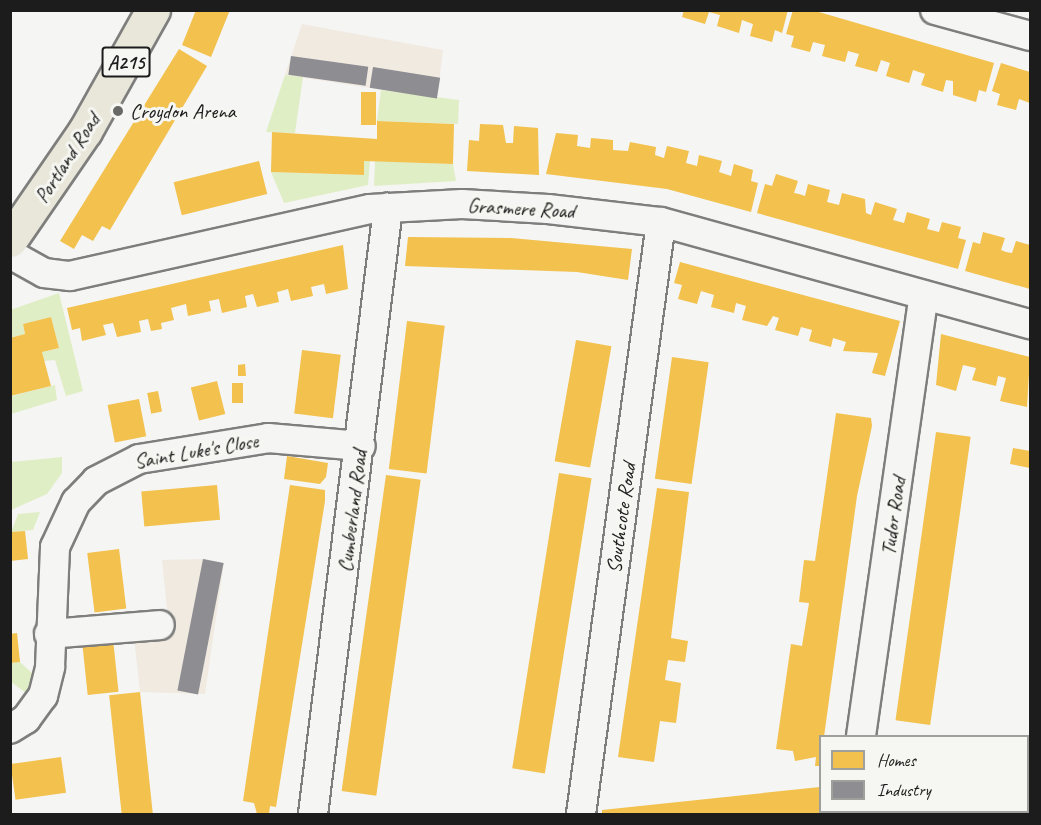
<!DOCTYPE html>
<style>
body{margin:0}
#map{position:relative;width:1041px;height:825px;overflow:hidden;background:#f5f5f3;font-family:Caveat,sans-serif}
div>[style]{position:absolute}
.built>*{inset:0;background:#f0eae1}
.green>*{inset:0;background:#e0eec5}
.homes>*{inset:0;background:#f2c14e;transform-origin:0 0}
.industry>*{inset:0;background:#8d8d92;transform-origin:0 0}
.roads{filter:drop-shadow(2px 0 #7e7e7d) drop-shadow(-2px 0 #7e7e7d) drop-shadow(0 2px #7e7e7d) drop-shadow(0 -2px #7e7e7d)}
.minor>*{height:28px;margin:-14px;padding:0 14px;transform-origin:14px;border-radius:14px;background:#f5f5f3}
.major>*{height:33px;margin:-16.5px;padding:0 16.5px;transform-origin:16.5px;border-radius:16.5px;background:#e9e7da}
.dots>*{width:16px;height:16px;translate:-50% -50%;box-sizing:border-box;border:3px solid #f6f6f2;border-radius:50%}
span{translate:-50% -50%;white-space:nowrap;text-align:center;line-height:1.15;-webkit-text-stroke:6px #f6f6f2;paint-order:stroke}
.shield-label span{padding:2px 4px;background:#f6f6f2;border:2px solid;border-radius:4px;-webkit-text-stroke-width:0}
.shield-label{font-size:20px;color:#1c1c1c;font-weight:700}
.poi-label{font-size:21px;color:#1c1c1c}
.left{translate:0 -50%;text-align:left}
.street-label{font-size:21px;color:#1c1c1c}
.frame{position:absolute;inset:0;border:12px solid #1c1c1c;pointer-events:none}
.legend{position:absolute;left:819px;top:735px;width:210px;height:78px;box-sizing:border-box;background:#f6f6f2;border:2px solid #9f9f9c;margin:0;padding:8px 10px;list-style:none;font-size:18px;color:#1c1c1c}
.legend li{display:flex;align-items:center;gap:12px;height:30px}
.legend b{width:30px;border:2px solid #9f9f9c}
</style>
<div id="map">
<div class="built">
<div style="clip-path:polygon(302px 24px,443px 50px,437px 98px,285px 75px)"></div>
<div style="clip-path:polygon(203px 559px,224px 563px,205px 694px,140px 692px,134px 637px,160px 625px,167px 609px,162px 560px)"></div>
</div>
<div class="green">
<div style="clip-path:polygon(285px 75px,303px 77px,295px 133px,266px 132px)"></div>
<div style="clip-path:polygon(381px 90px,459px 100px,458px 124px,377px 121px)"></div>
<div style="clip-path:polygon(364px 161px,370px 161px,368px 185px,284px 203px,271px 172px,363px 175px)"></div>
<div style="clip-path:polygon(375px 161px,453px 164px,456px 181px,374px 186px)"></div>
<div style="clip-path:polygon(59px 293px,83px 391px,66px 396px,55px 360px,44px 361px,42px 352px,59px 348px,51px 317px,23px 324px,25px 334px,11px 338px,10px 310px)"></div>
<div style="clip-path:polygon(55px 385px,57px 400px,11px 414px,11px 396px)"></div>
<div style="clip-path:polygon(62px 457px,62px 473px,47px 494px,11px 510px,11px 462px)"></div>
<div style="clip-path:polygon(40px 512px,33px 530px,11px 532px,18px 514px)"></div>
<div style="clip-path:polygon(20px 662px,33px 674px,26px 693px,11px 682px,11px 663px)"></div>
</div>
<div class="homes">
<div style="clip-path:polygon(196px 10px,230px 10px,211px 57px,182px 45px)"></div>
<div style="clip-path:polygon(684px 10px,788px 10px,782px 33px,775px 30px,772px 42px,750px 36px,753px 24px,742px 20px,739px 33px,717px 26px,720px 15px,709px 12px,705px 24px,682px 17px)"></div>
<div style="clip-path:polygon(793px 10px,812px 10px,994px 63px,986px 92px,979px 90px,976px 102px,953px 95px,953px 81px,946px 80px,943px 92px,921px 85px,925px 74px,913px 70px,909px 83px,886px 76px,890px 63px,881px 60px,877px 72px,855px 66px,859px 54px,848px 51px,845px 62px,822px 56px,825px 45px,813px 42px,810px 52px,791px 47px,794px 36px,786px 34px)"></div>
<div style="clip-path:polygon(179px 49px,207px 66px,110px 230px,102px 226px,93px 241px,82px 235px,74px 249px,60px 241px)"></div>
<div style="clip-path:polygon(1001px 63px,1030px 72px,1030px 103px,1019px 99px,1016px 110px,997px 105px,1000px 94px,992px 91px)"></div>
<div style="left:361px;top:92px;width:15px;height:33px"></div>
<div style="clip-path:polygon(377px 121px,454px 124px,453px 164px,364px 161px,364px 175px,271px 172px,272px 132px,377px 139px)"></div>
<div style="clip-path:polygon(480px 124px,503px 125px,506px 143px,513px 143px,514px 126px,538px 128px,539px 175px,467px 171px,469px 140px,479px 141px)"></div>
<div style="clip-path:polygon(556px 133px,578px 135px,577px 146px,590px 148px,591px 138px,613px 140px,613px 150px,628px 151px,630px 142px,656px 147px,655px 155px,664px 158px,667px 146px,689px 151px,686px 163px,697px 166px,699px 155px,722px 161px,719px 172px,731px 176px,734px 164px,753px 170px,751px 181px,758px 183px,751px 212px,667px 189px,546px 174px)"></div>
<div style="left:259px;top:161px;width:34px;height:88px;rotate:76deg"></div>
<div style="clip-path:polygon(776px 174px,798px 181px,794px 193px,799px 194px,805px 196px,808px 184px,830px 190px,827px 202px,839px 205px,842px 193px,865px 199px,866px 213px,871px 215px,875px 202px,897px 209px,893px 220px,904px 223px,907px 212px,930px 219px,927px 229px,939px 232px,942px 222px,961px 227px,958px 238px,966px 240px,958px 269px,757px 213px,765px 184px,772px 186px)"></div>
<div style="clip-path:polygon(983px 232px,1005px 238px,1001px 250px,1006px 252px,1012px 253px,1016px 241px,1030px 245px,1030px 289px,965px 271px,973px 242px,980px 244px)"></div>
<div style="clip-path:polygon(408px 237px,511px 238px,632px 249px,628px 280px,577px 272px,405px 266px)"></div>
<div style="clip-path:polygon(343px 245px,348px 289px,326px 294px,324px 284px,311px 287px,313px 296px,291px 301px,288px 289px,277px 292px,279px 302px,257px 307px,253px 294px,245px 296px,247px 307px,222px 313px,219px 299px,209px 301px,211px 311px,188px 316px,186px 304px,171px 308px,174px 320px,161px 323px,162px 329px,151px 331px,148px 319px,139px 321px,141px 332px,117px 337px,113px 323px,103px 325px,106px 335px,82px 341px,80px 328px,72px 330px,67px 308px)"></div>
<div style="clip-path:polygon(680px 262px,900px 321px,885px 376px,872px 373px,878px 353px,843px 351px,846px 342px,833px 338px,831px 347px,809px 341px,812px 330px,801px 327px,798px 336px,775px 330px,779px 318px,773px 316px,767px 326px,742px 320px,746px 306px,736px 303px,734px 313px,711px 307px,714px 295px,701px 291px,697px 304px,678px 299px,682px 285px,674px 283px)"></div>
<div style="clip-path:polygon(51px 317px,59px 348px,42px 352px,51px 386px,10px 396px,10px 338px,25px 334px,23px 324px)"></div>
<div style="left:407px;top:321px;width:38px;height:149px;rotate:7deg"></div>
<div style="clip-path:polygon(941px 334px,1030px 357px,1027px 407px,1000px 401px,1006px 378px,998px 376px,996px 386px,972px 380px,976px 368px,963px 365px,956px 391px,936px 385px)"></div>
<div style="left:576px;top:340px;width:36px;height:123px;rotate:10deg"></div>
<div style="left:302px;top:350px;width:39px;height:64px;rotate:7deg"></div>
<div style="left:672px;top:357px;width:37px;height:123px;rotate:8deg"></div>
<div style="clip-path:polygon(245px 364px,246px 376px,238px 376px,238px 365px)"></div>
<div style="left:217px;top:381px;width:34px;height:27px;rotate:76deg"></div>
<div style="left:232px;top:383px;width:11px;height:20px"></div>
<div style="left:158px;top:391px;width:21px;height:11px;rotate:79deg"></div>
<div style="left:139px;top:399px;width:38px;height:32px;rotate:79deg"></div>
<div style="clip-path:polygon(836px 413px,871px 418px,872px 426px,857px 496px,820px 766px,815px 766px,816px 757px,795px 761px,793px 751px,776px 749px,791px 644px,802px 646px,809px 603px,799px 602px,804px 560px,815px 561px)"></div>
<div style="left:936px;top:432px;width:35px;height:291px;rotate:8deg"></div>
<div style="clip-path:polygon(1013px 448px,1030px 451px,1030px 468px,1010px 464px)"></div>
<div style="clip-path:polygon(287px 456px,328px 463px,326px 477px,320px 484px,284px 479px)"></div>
<div style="left:559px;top:473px;width:33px;height:299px;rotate:9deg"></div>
<div style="left:386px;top:475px;width:35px;height:319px;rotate:8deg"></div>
<div style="left:217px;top:485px;width:35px;height:76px;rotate:85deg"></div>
<div style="clip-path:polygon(290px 485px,325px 490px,325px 501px,276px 807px,270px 806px,269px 814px,257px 814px,254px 803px,243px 801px)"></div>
<div style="clip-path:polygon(657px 488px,689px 492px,671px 638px,688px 641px,685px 662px,668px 660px,665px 680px,681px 683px,676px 723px,660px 721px,654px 762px,618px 757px)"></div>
<div style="clip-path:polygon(25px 531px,28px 559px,10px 561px,10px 532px)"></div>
<div style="left:119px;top:549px;width:60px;height:32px;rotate:83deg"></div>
<div style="clip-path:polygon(17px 633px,20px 662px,10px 663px,10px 634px)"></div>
<div style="left:113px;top:639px;width:53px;height:31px;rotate:84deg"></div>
<div style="left:140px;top:692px;width:123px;height:31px;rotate:84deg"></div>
<div style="left:61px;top:757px;width:36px;height:51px;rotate:82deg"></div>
<div style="left:1030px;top:758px;width:38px;height:2px;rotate:90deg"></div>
<div style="clip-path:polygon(820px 787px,824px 814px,602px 814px,602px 810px)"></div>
</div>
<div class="industry">
<div style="left:291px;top:56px;width:78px;height:19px;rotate:8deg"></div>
<div style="left:373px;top:67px;width:68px;height:21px;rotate:9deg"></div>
<div style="left:203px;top:559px;width:21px;height:134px;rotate:11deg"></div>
</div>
<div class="roads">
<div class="minor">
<div style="left:935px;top:10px;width:98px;rotate:15.3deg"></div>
<div style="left:10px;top:254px;width:39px;rotate:29deg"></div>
<div style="left:44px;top:273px;width:26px;rotate:7deg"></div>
<div style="left:70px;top:276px;width:307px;rotate:-12.6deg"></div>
<div style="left:370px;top:209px;width:92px;rotate:-3.1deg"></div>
<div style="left:462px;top:204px;width:86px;rotate:3.3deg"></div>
<div style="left:548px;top:209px;width:114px;rotate:6.6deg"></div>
<div style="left:661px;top:222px;width:383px;rotate:15.5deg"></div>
<div style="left:49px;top:634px;width:111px;rotate:-4.6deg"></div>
<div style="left:10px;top:729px;width:19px;rotate:-32deg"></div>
<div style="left:26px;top:719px;width:29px;rotate:-54deg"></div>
<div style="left:43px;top:696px;width:30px;rotate:-76deg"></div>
<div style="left:50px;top:667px;width:120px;rotate:-87.6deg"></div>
<div style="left:55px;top:547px;width:50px;rotate:-65deg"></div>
<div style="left:76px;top:502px;width:29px;rotate:-46deg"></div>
<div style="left:96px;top:481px;width:48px;rotate:-27.1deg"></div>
<div style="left:139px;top:459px;width:131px;rotate:-9.2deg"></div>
<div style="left:268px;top:438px;width:93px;rotate:4.9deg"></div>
<div style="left:861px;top:736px;width:445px;rotate:-81.9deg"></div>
<div style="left:313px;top:814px;width:611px;rotate:-82.94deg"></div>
<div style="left:581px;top:814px;width:597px;rotate:-82.3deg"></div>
<div style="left:850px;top:814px;width:2px;rotate:-63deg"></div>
</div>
<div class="major">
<div style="left:10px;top:240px;width:132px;rotate:-55.5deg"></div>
<div style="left:85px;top:131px;width:139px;rotate:-60.7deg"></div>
</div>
</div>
<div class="dots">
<div style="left:118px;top:111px;background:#686867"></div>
</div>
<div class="shield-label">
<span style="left:126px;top:62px">A215</span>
</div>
<div class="poi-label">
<span class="left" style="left:130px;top:111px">Croydon Arena</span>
</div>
<div class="street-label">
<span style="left:67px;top:158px;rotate:-57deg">Portland Road</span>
<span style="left:521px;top:208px;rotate:3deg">Grasmere Road</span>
<span style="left:196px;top:451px;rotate:-10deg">Saint Luke's Close</span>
<span style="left:352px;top:511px;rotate:-83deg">Cumberland Road</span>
<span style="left:893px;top:516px;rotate:-82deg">Tudor Road</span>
<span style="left:621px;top:518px;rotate:-82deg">Southcote Road</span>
</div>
<div class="frame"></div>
<ul class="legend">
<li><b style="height:16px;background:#f2c14e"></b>Homes</li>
<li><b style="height:16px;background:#8d8d92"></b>Industry</li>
</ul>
</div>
